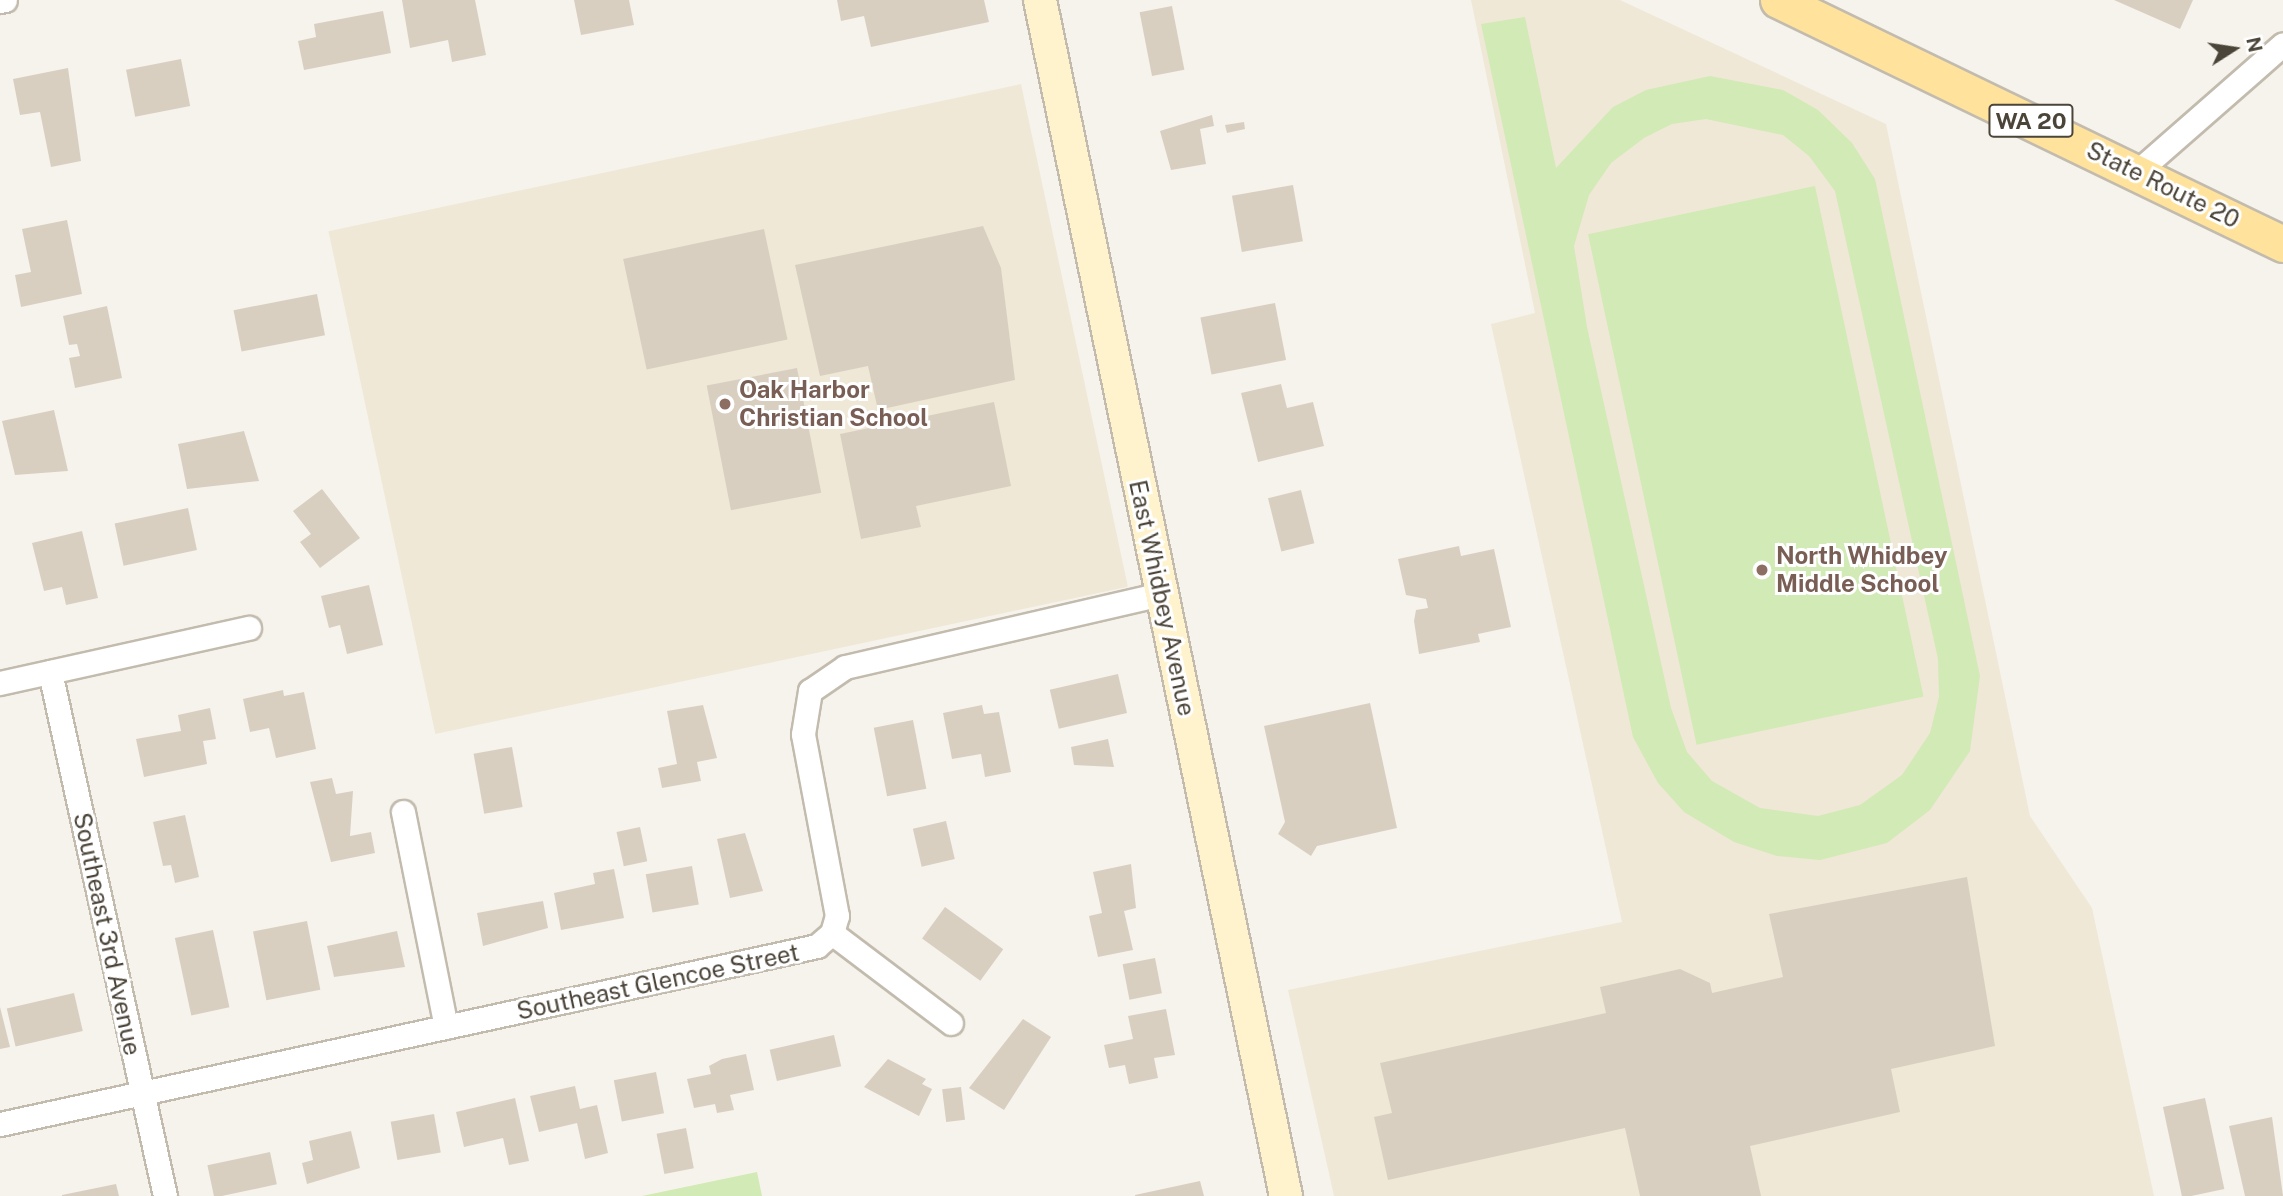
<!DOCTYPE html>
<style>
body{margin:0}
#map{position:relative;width:2283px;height:1196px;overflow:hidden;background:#f6f3ec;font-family:"Public Sans",sans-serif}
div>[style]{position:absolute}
.education>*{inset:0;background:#efe8d6;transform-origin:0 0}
.green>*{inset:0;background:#d2eab5;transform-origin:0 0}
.building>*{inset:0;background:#d8cfc1;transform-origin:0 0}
.roads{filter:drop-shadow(2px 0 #c2bbae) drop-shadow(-2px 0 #c2bbae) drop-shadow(0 2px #c2bbae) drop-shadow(0 -2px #c2bbae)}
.street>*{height:23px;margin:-11.5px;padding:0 11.5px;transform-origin:11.5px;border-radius:11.5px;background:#fff}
.secondary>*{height:32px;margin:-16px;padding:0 16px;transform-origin:16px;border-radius:16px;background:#fff3cd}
.primary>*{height:35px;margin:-17.5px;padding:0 17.5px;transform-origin:17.5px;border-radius:17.5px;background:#ffe39c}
.dots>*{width:19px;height:19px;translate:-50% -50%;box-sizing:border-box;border:4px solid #fff;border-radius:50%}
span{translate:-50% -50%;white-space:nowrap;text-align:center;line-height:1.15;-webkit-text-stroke:6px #fff;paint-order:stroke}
.shield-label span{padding:2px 5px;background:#fff;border:2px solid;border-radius:5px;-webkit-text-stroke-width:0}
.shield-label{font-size:23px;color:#4b4439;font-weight:700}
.street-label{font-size:24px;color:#4b4439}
.education-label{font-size:24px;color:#785e54;font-weight:700}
.left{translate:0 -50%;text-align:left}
.north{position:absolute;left:2199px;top:14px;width:70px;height:70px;-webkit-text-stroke:5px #fff;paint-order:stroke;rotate:78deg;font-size:19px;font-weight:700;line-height:28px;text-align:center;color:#4b4439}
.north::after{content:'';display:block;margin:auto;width:24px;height:32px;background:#4b4439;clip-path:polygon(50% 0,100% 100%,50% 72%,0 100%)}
</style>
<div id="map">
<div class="education">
<div style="clip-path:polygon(1471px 0,1620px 0,1886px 124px,2030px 816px,2092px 908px,2154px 1196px,1334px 1196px,1288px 990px,1622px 922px,1491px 324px,1535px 313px)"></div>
<div style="left:1021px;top:84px;width:514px;height:708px;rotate:78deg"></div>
</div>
<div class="green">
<div style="clip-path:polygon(evenodd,1525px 17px,1556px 168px,1613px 107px,1646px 90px,1710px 76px,1783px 90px,1818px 110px,1852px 143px,1875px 179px,1980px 676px,1970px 751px,1930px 810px,1887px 843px,1820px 860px,1777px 856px,1734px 842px,1684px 812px,1658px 783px,1633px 737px,1481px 24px,1525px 17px,1706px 119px,1783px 135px,1809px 156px,1835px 191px,1938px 659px,1939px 697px,1930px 733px,1902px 775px,1860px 805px,1818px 816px,1760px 808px,1712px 781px,1687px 752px,1671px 708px,1587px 327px,1574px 246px,1589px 195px,1611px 163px,1644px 138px,1672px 124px,1706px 119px)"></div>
<div style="left:1815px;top:186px;width:522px;height:232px;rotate:78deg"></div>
<div style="clip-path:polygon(757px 1172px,762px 1196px,642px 1196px)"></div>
</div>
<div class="building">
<div style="clip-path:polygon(402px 0,475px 0,486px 55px,452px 62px,448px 40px,410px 48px)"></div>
<div style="clip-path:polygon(574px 0,629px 0,634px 25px,581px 35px)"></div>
<div style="clip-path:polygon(837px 0,984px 0,989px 22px,871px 47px,864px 16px,841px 21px)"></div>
<div style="clip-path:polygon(2114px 0,2193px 0,2180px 29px)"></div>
<div style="left:1172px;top:6px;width:65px;height:33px;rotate:79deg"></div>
<div style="clip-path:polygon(383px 11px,391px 53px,304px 70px,298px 41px,316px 37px,314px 24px)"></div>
<div style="left:181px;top:59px;width:48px;height:56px;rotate:79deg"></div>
<div style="clip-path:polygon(68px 68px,81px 161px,51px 167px,40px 112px,20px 115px,13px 79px)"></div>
<div style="clip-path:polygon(1212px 115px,1214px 126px,1200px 129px,1206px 164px,1171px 170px,1160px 131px)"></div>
<div style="clip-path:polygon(1244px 122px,1245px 129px,1227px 133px,1225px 125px)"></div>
<div style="left:1293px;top:185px;width:57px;height:62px;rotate:80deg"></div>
<div style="clip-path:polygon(67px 220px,82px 294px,21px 307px,15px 275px,31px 272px,22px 229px)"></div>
<div style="clip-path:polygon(983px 226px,1001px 268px,1015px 380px,878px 410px,868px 366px,820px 376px,795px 265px)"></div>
<div style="left:764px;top:229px;width:113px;height:144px;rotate:78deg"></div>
<div style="left:317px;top:294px;width:42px;height:85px;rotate:79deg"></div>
<div style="left:1275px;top:303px;width:58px;height:76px;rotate:79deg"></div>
<div style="clip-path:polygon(107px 306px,122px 378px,75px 388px,69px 358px,80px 356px,77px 344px,69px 345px,63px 316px)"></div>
<div style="left:797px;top:368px;width:127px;height:92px;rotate:79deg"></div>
<div style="clip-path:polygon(1281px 384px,1287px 408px,1313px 402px,1324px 446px,1258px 462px,1241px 393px)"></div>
<div style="clip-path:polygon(994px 402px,1011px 486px,916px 506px,921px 527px,861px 539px,840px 434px)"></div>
<div style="clip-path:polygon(54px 410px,68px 471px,15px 475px,2px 421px)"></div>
<div style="clip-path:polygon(244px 431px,259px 481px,187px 489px,178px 444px)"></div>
<div style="clip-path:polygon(322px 489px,360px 538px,320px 568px,300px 542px,311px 534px,293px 511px)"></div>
<div style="left:1301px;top:490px;width:55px;height:34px;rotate:76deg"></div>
<div style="left:188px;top:508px;width:43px;height:75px;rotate:78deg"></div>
<div style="clip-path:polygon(82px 531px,98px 598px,66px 605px,62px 587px,44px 591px,32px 543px)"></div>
<div style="clip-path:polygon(1459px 546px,1461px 556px,1494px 549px,1511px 627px,1478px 634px,1480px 642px,1419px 654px,1414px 621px,1416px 610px,1428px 608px,1426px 599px,1406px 595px,1398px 559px)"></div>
<div style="clip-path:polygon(369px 585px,383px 645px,347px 654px,340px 625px,329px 628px,321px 596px)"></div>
<div style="left:1118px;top:674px;width:40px;height:70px;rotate:77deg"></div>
<div style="clip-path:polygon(283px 690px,284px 696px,304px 692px,316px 749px,276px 758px,269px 728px,250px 732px,243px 699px)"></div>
<div style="clip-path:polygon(1370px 703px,1397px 828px,1317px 846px,1311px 856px,1278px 834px,1285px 822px,1264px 726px)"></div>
<div style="clip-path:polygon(703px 705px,717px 758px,697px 762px,701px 781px,662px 788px,658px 768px,677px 764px,667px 711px)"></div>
<div style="clip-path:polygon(982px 705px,984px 714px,999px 712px,1011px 772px,985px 777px,981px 754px,952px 759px,943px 713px)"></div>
<div style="clip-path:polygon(210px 708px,216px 739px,203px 741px,207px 764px,144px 777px,136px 739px,181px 731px,178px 715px)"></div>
<div style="left:913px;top:720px;width:70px;height:40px;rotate:79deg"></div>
<div style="clip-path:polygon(1108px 739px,1114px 767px,1074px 765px,1071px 747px)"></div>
<div style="left:512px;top:747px;width:61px;height:39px;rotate:80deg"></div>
<div style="clip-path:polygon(332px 778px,336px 794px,353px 791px,350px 836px,371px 832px,375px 853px,331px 862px,310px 782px)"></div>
<div style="clip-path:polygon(185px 815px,199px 877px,175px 883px,171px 865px,163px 866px,153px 822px)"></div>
<div style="left:946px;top:821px;width:39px;height:34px;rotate:77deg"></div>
<div style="left:640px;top:827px;width:35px;height:24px;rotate:78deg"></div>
<div style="clip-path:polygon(745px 833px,763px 891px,730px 898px,717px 839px)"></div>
<div style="clip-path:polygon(1131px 864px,1136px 908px,1124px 911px,1133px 950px,1098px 957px,1089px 916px,1102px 913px,1093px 872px)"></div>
<div style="left:692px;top:866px;width:39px;height:47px;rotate:80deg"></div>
<div style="clip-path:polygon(614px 869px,624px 918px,561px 930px,554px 893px,595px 884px,593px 873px)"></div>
<div style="clip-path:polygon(1967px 877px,1995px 1046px,1891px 1069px,1900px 1112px,1750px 1146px,1761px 1196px,1640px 1196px,1625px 1128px,1388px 1180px,1374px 1117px,1392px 1113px,1380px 1063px,1606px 1013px,1600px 987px,1680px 969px,1710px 983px,1712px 993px,1783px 977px,1769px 914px)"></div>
<div style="clip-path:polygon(543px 901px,548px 928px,483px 946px,477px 913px)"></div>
<div style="left:945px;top:907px;width:72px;height:39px;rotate:36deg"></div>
<div style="left:307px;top:921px;width:70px;height:55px;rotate:79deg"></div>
<div style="left:213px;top:930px;width:79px;height:39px;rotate:78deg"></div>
<div style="clip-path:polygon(397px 931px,405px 967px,334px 977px,327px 946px)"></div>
<div style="left:1155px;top:958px;width:36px;height:33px;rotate:79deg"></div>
<div style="left:74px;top:993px;width:39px;height:69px;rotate:77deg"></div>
<div style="clip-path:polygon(0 1007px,10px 1047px,0 1049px)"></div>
<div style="clip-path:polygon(1166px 1009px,1175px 1055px,1154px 1058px,1158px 1078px,1129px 1084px,1125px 1065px,1109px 1068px,1104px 1045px,1133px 1039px,1128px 1016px)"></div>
<div style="clip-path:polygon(1023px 1019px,1051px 1037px,1004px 1110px,969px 1088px)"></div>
<div style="left:834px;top:1035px;width:32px;height:66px;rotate:77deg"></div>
<div style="clip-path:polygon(746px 1054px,754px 1090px,730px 1095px,734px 1110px,717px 1113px,715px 1104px,694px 1108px,687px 1079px,711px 1074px,709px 1066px,722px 1059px)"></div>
<div style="clip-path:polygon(888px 1059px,926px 1079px,922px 1084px,932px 1089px,919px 1116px,864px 1087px)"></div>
<div style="left:656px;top:1072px;width:42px;height:43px;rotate:79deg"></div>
<div style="clip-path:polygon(575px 1086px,580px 1109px,597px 1105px,608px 1153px,585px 1159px,577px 1123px,539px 1132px,530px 1096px)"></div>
<div style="left:961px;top:1087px;width:33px;height:19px;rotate:83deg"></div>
<div style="clip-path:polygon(515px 1098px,529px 1161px,509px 1165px,503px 1138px,464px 1147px,456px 1112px)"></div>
<div style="left:2205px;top:1098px;width:93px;height:43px;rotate:78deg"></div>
<div style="left:434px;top:1114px;width:39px;height:44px;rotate:80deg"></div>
<div style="clip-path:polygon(2272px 1117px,2283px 1196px,2245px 1196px,2229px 1126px)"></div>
<div style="left:686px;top:1128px;width:41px;height:30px;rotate:79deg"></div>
<div style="clip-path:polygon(351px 1131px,360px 1168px,307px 1184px,302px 1163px,313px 1160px,309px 1141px)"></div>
<div style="left:270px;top:1152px;width:33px;height:64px;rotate:78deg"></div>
<div style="clip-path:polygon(1200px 1181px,1204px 1196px,1135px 1196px,1135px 1195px)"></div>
<div style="clip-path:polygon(116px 1184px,119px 1196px,62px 1196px,62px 1195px)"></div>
</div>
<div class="roads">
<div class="street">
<div style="left:0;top:1px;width:5px;rotate:-11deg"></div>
<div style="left:2137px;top:172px;width:194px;rotate:-41.2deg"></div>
<div style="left:50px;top:672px;width:536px;rotate:77.62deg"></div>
<div style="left:0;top:683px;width:255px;rotate:-12.5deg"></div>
<div style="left:403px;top:812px;width:219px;rotate:78.7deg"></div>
<div style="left:832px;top:933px;width:149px;rotate:37.1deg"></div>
<div style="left:0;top:1124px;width:836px;rotate:-12.29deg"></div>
<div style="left:817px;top:946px;width:20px;rotate:-41deg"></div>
<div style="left:832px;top:933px;width:18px;rotate:-74deg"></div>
<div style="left:837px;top:916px;width:185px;rotate:-100.6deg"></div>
<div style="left:803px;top:734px;width:44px;rotate:-80.8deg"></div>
<div style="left:810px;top:691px;width:42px;rotate:-34.4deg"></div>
<div style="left:845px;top:667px;width:324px;rotate:-13deg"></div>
</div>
<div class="secondary">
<div style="left:1040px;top:0;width:1221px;rotate:78.38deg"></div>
</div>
<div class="primary">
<div style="left:1778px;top:0;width:561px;rotate:25.79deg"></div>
</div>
</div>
<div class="dots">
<div style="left:725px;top:404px;background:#8d6e63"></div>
<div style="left:1762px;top:570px;background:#8d6e63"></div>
</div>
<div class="shield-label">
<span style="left:2031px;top:121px">WA 20</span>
</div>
<div class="street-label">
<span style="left:2163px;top:185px;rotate:26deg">State Route 20</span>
<span style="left:1162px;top:598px;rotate:78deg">East Whidbey Avenue</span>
<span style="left:107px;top:934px;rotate:78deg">Southeast 3rd Avenue</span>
<span style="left:658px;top:982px;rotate:-12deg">Southeast Glencoe Street</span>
</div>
<div class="education-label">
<span class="left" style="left:739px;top:404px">Oak Harbor<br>Christian School</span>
<span class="left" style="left:1776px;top:570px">North Whidbey<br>Middle School</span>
</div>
<div class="north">N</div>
</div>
